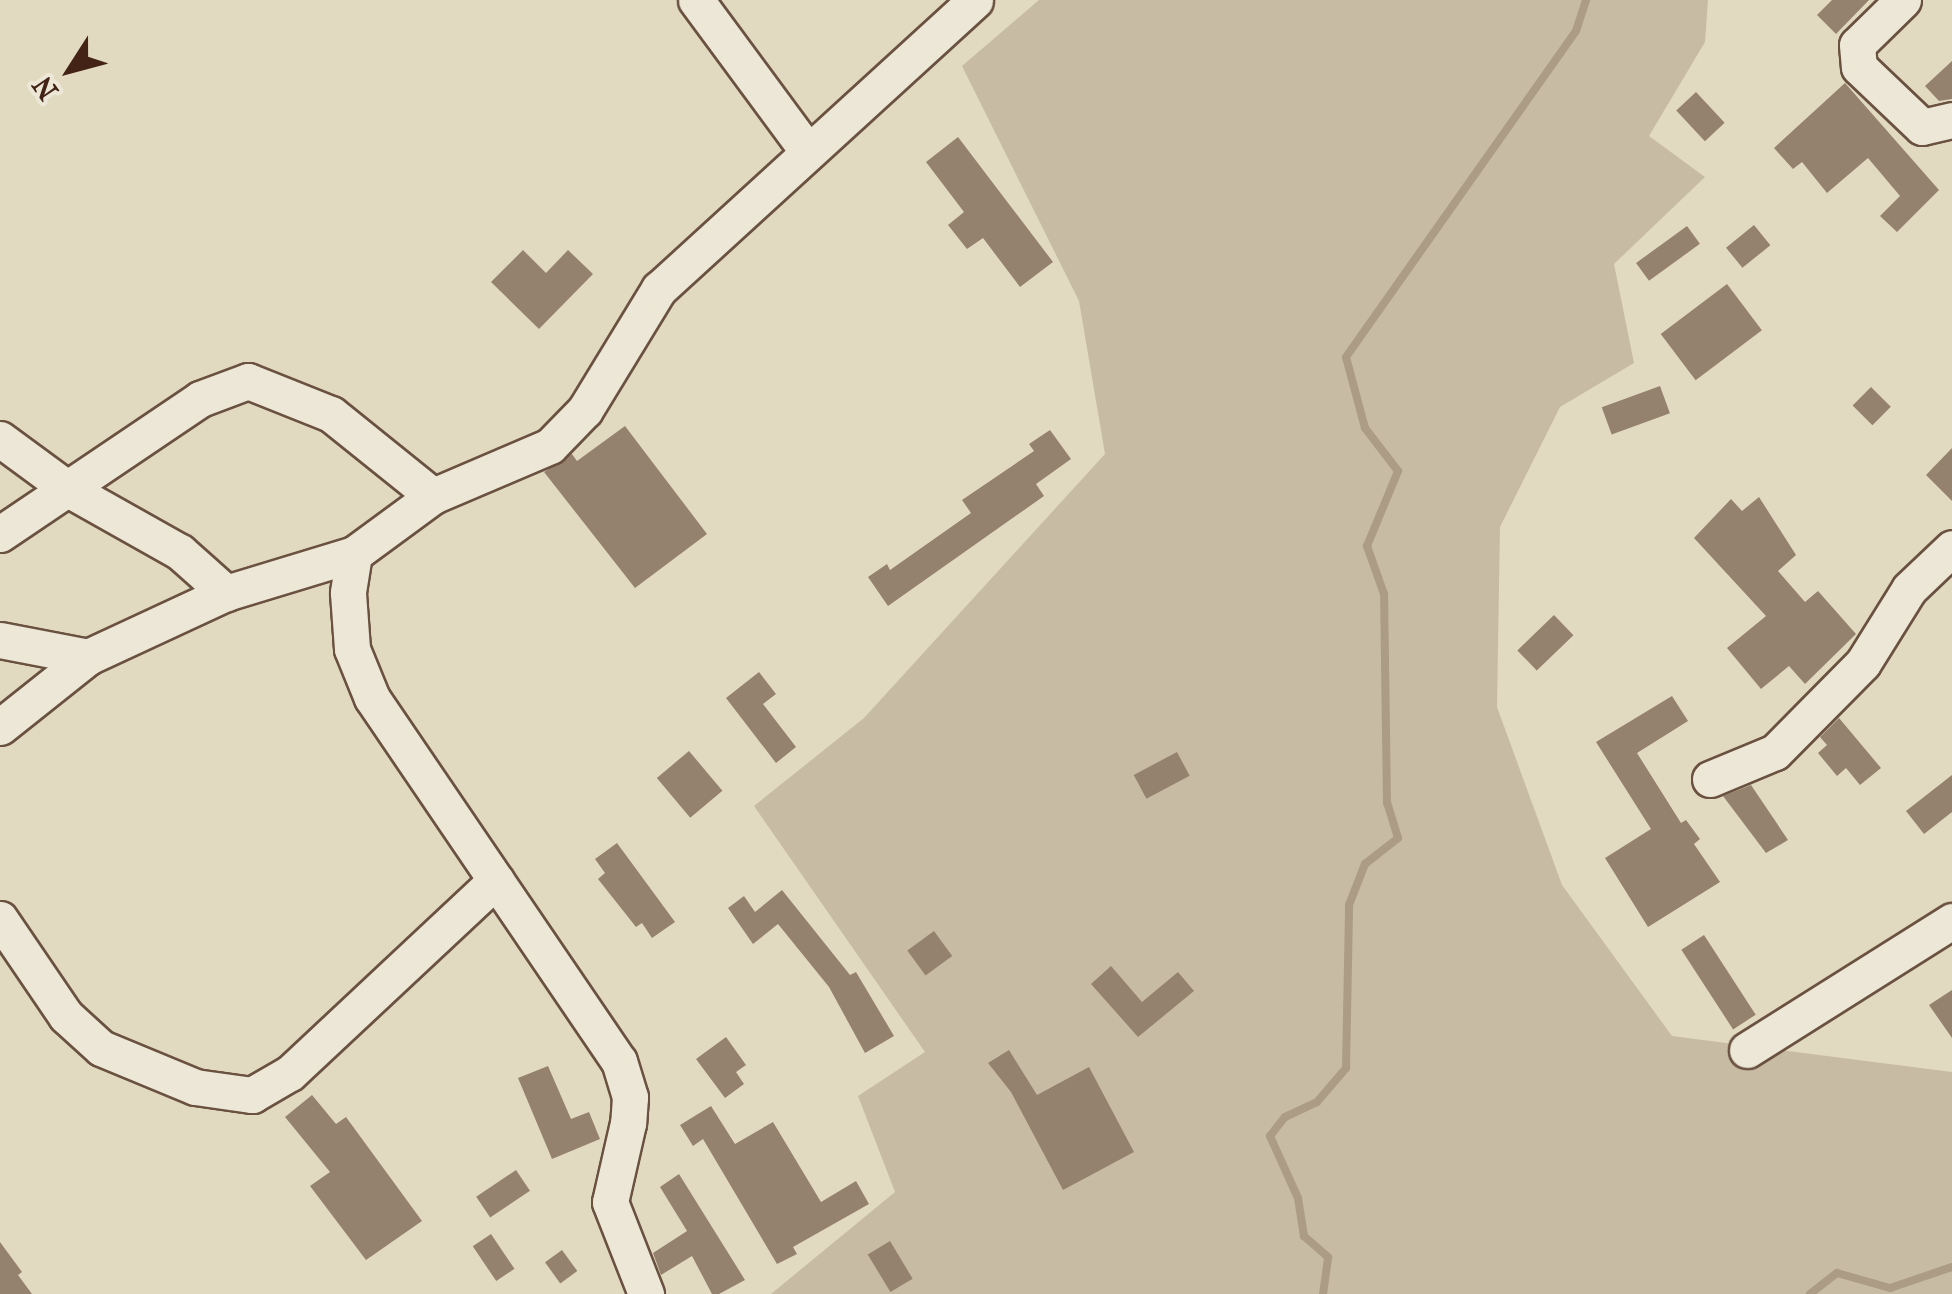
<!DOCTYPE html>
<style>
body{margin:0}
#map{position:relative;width:1952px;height:1294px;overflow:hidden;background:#e2dac0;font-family:"IM FELL French Canon",serif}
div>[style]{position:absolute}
.green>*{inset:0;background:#c7bba3}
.stream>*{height:8px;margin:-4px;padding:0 4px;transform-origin:4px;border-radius:4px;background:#ac9c86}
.building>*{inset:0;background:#95826e;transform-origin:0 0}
.roads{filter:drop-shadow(2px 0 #6a5140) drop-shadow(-2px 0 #6a5140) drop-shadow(0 2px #6a5140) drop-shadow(0 -2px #6a5140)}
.minor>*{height:35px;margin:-17.5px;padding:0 17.5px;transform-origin:17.5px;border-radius:17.5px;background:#ece7d6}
span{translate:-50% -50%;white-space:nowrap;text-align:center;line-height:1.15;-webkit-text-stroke:9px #ece7d6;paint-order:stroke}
.north{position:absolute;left:20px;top:20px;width:100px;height:100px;-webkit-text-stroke:8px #ece7d6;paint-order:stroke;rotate:234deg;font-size:28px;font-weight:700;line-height:40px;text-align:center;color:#422316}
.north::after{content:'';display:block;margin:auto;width:35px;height:45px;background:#422316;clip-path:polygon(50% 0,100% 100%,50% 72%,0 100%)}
</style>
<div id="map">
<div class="green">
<div style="clip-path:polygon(1039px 0,1708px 0,1705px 42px,1649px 136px,1705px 177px,1614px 264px,1634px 363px,1560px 407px,1500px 527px,1497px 707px,1562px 885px,1672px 1036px,1952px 1072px,1952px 1294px,771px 1294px,895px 1192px,858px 1096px,925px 1052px,754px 806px,864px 718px,1105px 454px,1079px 301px,962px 66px)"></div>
</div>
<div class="stream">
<div style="left:1323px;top:1294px;width:37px;rotate:-82deg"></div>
<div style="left:1328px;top:1257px;width:32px;rotate:-139deg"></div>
<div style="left:1304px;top:1236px;width:38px;rotate:-99deg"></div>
<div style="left:1298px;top:1198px;width:68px;rotate:-114.3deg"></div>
<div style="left:1270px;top:1136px;width:24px;rotate:-52deg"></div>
<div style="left:1285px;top:1117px;width:35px;rotate:-25deg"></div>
<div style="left:1317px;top:1102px;width:45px;rotate:-49.5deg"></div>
<div style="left:1346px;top:1068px;width:163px;rotate:-88.9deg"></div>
<div style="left:1349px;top:905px;width:44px;rotate:-68.7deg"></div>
<div style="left:1365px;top:864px;width:42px;rotate:-38.2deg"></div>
<div style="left:1398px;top:838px;width:37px;rotate:-107deg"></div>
<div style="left:1387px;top:803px;width:209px;rotate:-90.8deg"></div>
<div style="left:1384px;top:594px;width:51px;rotate:-109.5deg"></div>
<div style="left:1367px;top:546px;width:81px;rotate:-67.5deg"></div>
<div style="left:1398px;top:471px;width:54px;rotate:-127.5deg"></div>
<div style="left:1365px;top:428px;width:73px;rotate:-105deg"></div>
<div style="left:1346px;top:357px;width:399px;rotate:-54.8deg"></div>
<div style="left:1576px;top:31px;width:33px;rotate:-72deg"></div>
<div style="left:1810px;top:1294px;width:34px;rotate:-38deg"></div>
<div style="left:1837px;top:1273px;width:55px;rotate:15.8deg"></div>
<div style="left:1890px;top:1288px;width:65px;rotate:-18.7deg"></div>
</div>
<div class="building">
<div style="clip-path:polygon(1832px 0,1869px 0,1836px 34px,1817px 15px)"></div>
<div style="clip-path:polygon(1952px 61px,1952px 99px,1939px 101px,1925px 86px)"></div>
<div style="clip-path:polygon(1845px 83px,1939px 190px,1897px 232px,1880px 216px,1900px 196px,1868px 158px,1827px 193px,1802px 162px,1793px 169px,1774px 148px)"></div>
<div style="left:1696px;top:92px;width:42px;height:27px;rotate:47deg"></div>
<div style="clip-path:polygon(958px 137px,1053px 262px,1020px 287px,983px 238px,967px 249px,948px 225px,964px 212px,926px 162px)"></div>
<div style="left:1754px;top:225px;width:26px;height:36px;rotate:51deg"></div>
<div style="left:1687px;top:226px;width:22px;height:63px;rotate:54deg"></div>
<div style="clip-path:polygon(523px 250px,546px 273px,568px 250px,593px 274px,539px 329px,491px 282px)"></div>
<div style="left:1727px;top:284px;width:58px;height:83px;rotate:53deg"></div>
<div style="left:1660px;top:386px;width:29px;height:62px;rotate:70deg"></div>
<div style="left:1871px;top:387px;width:28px;height:26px;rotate:45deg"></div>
<div style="clip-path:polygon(625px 426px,707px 534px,635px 588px,544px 472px,572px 454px,577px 461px)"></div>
<div style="clip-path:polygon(1050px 430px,1071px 459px,1036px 484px,1044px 496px,888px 606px,868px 577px,887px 564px,890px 570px,971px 513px,962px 500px,1034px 451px,1029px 444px)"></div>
<div style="clip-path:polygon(1952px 448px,1952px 501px,1926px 475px)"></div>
<div style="clip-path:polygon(1759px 497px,1796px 555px,1778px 571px,1805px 602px,1818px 591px,1856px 634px,1805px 684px,1789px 666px,1761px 689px,1727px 648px,1766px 616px,1694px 538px,1731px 499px,1742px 511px)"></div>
<div style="left:1554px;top:615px;width:28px;height:51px;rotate:46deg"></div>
<div style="clip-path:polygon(759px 672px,776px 694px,763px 704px,796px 747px,776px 763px,726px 698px)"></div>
<div style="clip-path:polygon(1672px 696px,1688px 721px,1637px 753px,1681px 823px,1686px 820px,1700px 839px,1694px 844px,1720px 882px,1648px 927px,1605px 858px,1651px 829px,1596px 742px)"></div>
<div style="clip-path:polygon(1839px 718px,1881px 768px,1860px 785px,1846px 768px,1837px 776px,1818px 753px,1827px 745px,1820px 737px)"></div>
<div style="left:689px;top:751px;width:52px;height:42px;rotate:50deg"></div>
<div style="left:1177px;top:752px;width:27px;height:49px;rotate:62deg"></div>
<div style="clip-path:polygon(1952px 775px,1952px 812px,1924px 834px,1906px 811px)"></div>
<div style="clip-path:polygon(1751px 785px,1788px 840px,1766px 853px,1723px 796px)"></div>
<div style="clip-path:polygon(617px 843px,675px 922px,652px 938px,642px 923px,636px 927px,598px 879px,605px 873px,595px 859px)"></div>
<div style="clip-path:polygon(782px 890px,850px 975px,856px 972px,894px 1036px,865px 1053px,829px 987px,778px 924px,753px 944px,728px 908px,744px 896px,755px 912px)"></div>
<div style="left:934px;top:931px;width:31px;height:33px;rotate:54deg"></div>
<div style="left:1704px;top:935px;width:95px;height:27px;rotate:57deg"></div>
<div style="clip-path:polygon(1111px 966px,1142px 1002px,1178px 972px,1194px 991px,1138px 1037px,1091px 984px)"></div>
<div style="clip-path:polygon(1952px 990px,1952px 1038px,1929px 1005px)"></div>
<div style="clip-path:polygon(726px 1037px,746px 1065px,736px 1072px,744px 1084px,725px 1098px,696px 1059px)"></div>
<div style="clip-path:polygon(1009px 1050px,1037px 1095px,1089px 1067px,1134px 1152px,1063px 1190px,1011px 1092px,988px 1063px)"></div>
<div style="clip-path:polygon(548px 1066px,571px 1119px,589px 1112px,600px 1139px,552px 1159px,518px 1078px)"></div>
<div style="clip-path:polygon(312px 1095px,336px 1124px,346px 1117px,422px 1221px,366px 1260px,310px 1186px,330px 1172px,285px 1117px)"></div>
<div style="clip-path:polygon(711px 1106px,735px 1144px,773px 1122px,821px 1202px,856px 1181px,869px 1204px,793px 1247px,797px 1254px,777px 1264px,703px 1139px,693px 1146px,680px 1125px)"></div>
<div style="left:516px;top:1170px;width:25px;height:48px;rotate:56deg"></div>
<div style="clip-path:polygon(679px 1174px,745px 1280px,719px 1294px,712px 1294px,692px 1256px,661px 1275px,653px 1253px,687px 1231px,660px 1187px)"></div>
<div style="left:491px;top:1234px;width:42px;height:22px;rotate:56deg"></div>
<div style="left:890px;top:1241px;width:44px;height:26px;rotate:59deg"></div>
<div style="clip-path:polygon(0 1242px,22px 1272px,18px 1275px,32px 1294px,0 1294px)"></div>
<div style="left:562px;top:1250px;width:26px;height:21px;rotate:54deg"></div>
</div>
<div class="roads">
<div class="minor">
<div style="left:696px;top:0;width:189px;rotate:53.6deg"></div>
<div style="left:1903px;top:0;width:64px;rotate:135.6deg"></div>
<div style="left:1857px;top:45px;width:22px;rotate:85deg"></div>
<div style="left:1859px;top:67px;width:87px;rotate:43.6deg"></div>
<div style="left:1922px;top:127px;width:31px;rotate:-13deg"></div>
<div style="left:0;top:439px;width:84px;rotate:36.3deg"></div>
<div style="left:68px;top:489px;width:129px;rotate:29.4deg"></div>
<div style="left:180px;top:552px;width:62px;rotate:41.7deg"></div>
<div style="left:0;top:534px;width:241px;rotate:-34deg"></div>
<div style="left:200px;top:399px;width:51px;rotate:-20.6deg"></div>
<div style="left:248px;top:381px;width:89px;rotate:21.7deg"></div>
<div style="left:331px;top:414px;width:131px;rotate:38.8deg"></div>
<div style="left:354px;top:554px;width:39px;rotate:99deg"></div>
<div style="left:348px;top:593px;width:56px;rotate:85.9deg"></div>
<div style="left:352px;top:649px;width:53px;rotate:67.8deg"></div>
<div style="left:372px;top:698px;width:439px;rotate:55.8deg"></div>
<div style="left:619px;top:1061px;width:38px;rotate:73deg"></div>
<div style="left:630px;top:1097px;width:26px;rotate:94deg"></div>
<div style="left:628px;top:1123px;width:81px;rotate:102.8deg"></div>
<div style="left:610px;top:1202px;width:99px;rotate:68.6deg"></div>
<div style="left:0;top:640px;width:90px;rotate:10.9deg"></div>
<div style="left:0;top:727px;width:112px;rotate:-38.5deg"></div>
<div style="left:88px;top:657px;width:152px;rotate:-24.9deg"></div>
<div style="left:226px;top:593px;width:134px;rotate:-16.9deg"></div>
<div style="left:354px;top:554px;width:98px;rotate:-36.3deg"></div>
<div style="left:433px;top:496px;width:127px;rotate:-23.1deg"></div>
<div style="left:550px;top:446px;width:50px;rotate:-45.8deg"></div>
<div style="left:585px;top:410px;width:142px;rotate:-58.6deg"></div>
<div style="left:659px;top:289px;width:428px;rotate:-42.4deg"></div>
<div style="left:1710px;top:779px;width:70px;rotate:-22.6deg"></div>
<div style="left:1775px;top:752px;width:125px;rotate:-45.3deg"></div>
<div style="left:1863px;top:663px;width:87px;rotate:-58.1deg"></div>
<div style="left:1909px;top:589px;width:59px;rotate:-43.6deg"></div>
<div style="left:0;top:919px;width:117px;rotate:55.8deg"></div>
<div style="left:66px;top:1016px;width:47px;rotate:42.4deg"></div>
<div style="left:101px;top:1048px;width:102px;rotate:22.5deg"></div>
<div style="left:195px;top:1087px;width:58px;rotate:8deg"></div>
<div style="left:252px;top:1095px;width:44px;rotate:-30.1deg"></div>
<div style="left:290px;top:1073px;width:282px;rotate:-43.1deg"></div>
<div style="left:1747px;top:1050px;width:242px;rotate:-32.2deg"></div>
</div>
</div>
<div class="north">N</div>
</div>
